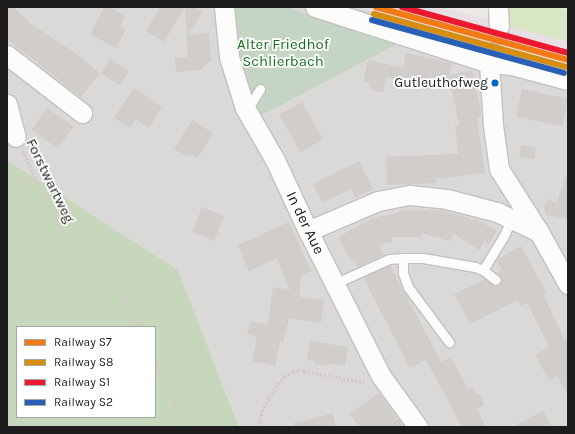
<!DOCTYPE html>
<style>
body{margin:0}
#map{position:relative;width:575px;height:434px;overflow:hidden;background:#ebe9e5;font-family:Karla,sans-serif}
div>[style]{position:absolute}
.residential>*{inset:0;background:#dad9d7}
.industrial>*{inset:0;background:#e8dfe4}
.grass>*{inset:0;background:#d8e6c6}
.forest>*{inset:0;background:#c7d7bc}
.cemetery>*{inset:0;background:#c5d5c5}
.building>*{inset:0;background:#d0cdca;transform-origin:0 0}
.minor-tunnel>*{height:19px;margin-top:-9.5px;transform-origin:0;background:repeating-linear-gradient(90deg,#c2c0bd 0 19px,transparent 0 29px)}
.path>*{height:2.5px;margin-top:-1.25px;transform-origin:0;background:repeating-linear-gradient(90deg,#d4c8c6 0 2px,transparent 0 4px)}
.roads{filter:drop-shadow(1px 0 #c2c1c0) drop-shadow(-1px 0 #c2c1c0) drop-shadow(0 1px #c2c1c0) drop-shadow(0 -1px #c2c1c0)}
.service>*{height:9px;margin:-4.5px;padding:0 4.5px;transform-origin:4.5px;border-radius:4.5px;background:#fcfcfb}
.minor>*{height:19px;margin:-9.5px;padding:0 9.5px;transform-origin:9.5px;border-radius:9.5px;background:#fcfcfb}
.rail-1>*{height:6px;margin:-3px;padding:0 3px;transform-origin:3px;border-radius:3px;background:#f47a14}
.rail-2>*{height:6px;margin:-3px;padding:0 3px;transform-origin:3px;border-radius:3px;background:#d78e0f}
.rail-3>*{height:6px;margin:-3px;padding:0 3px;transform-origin:3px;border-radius:3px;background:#ec192e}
.rail-4>*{height:6px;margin:-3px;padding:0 3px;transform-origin:3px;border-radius:3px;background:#2960b5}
.dots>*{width:11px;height:11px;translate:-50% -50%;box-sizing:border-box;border:2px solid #fff;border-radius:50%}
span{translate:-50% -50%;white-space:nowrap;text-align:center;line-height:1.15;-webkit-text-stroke:3.5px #fff;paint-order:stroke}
.bus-label{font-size:14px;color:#1d1d1d}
.right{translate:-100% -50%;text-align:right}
.park-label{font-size:15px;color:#14711b}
.street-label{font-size:15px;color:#1d1d1d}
.frame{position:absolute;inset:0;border:8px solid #1d1d1d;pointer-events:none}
.legend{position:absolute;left:16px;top:326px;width:140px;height:92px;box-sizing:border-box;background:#fff;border:1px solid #a5a5a5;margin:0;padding:5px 7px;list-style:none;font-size:12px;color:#1d1d1d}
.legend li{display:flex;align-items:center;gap:8px;height:20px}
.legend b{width:20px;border:1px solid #a5a5a5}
</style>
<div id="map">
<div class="residential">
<div style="clip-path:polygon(7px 7px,358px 7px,568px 67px,568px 427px,239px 427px,178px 270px,7px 160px)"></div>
</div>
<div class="industrial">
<div style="clip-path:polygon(358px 7px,443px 7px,568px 42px,568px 67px)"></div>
</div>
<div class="grass">
<div style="clip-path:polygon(503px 7px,558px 7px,568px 10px,568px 42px,504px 25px)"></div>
</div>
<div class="forest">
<div style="clip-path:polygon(evenodd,7px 160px,178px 270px,239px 427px,7px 427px,7px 160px,17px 327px,155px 327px,155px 417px,17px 417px,17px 327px)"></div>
</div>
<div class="cemetery">
<div style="clip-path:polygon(233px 7px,286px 7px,397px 44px,258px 117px,236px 52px)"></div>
</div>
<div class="building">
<div style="clip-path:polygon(7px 7px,13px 7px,29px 21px,28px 22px,72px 51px,100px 73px,81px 97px,7px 39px)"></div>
<div style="clip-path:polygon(104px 7px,110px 7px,125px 16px,120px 27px,126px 30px,116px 48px,90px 34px)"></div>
<div style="clip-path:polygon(160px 7px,195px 7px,202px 12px,188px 35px,209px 33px,211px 61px,200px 70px,176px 72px,175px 58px,188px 57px,185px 7px,164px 42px,146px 31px)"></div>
<div style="clip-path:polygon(406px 53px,452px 63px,449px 75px,472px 70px,481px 111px,481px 117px,477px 118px,485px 173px,436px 179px,437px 183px,387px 185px,386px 157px,458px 154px,455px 125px,459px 125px,452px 90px,386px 77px,383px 92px,369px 89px,370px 83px,363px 82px,368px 60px,403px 68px)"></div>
<div style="left:110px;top:59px;width:22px;height:17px;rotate:32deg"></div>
<div style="clip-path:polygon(134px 88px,162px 107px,149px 128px,136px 119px,130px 128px,114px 118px)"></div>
<div style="left:522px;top:89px;width:47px;height:28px;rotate:12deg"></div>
<div style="left:302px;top:102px;width:43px;height:26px;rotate:61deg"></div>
<div style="left:47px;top:108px;width:32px;height:27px;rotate:35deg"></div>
<div style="clip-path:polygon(192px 120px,213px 133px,198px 158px,190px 154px,188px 157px,174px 149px)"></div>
<div style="left:521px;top:145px;width:15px;height:12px;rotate:8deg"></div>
<div style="clip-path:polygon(359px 161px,373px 189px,355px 198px,351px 189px,322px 203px,313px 184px)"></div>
<div style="clip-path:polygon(565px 176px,568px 177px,568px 219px,546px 215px,544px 207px,547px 199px,557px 203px)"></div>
<div style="left:202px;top:207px;width:24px;height:27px;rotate:22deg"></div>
<div style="clip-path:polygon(406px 210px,442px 210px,474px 220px,473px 217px,497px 231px,488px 245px,485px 240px,479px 250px,453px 233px,450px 241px,421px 233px,421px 237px,391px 237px,392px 242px,379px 245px,384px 255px,357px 267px,354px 260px,351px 261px,338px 237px,371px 219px,386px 215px,388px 219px,388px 215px)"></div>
<div style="clip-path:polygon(289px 222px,311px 271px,301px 276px,299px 297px,324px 300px,321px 323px,289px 318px,283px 343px,280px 342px,275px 366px,252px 361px,257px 337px,247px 334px,251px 321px,268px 325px,273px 287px,290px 290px,277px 258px,249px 271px,238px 245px)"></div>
<div style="clip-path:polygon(521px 246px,546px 292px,543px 294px,564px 339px,568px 337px,568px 395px,557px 376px,549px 380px,535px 355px,549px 347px,527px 303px,521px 306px,518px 300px,470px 324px,454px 294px,485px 279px,493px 285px,499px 285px,502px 278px,497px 273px,502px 270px,496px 260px)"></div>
<div style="clip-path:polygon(390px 265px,441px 362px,451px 357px,468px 389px,472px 387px,476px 395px,479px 394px,485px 405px,477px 409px,486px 427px,462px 427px,426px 360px,410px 368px,363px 277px)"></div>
<div style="clip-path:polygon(310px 341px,348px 347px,345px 366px,327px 363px,326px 366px,314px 364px,315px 361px,307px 360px)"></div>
<div style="clip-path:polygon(379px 393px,404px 427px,360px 427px,350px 414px)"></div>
<div style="clip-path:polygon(543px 411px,552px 427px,512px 427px)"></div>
<div style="clip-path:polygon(333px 413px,336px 427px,294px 427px,294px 423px)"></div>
</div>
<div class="minor-tunnel">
<div style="left:499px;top:26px;width:23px;rotate:85deg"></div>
</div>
<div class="path">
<div style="left:23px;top:151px;width:89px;rotate:64.6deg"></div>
<div style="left:61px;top:231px;width:88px;rotate:45deg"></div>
<div style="left:123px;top:293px;width:38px;rotate:65deg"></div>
<div style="left:7px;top:184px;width:29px;rotate:-12deg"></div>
<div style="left:155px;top:361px;width:73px;rotate:64.8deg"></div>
<div style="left:258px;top:427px;width:16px;rotate:-76deg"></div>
<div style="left:262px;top:411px;width:16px;rotate:-63deg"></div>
<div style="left:269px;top:397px;width:26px;rotate:-54deg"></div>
<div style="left:284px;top:376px;width:9px;rotate:-27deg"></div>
<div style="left:292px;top:372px;width:6px;rotate:-18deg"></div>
<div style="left:298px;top:370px;width:6px;rotate:9deg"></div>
<div style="left:304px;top:371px;width:61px;rotate:10.4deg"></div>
</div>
<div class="roads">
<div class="service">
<div style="left:245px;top:108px;width:6px;rotate:-31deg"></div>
<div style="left:250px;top:105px;width:19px;rotate:-58deg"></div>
<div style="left:403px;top:258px;width:15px;rotate:90deg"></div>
<div style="left:403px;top:273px;width:15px;rotate:70deg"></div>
<div style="left:408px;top:287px;width:69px;rotate:53.3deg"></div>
<div style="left:483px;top:270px;width:42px;rotate:-58.6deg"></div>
<div style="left:505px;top:234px;width:17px;rotate:-69deg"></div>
<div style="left:336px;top:283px;width:58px;rotate:-24.4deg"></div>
<div style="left:389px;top:259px;width:14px;rotate:-4deg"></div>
<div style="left:403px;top:258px;width:20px"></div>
<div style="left:423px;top:258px;width:53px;rotate:9.8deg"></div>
<div style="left:475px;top:267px;width:9px;rotate:21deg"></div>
<div style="left:483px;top:270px;width:16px;rotate:38deg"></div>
</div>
<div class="minor">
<div style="left:224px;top:7px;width:50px;rotate:84.3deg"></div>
<div style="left:229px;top:57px;width:53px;rotate:72.6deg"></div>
<div style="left:245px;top:108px;width:60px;rotate:60deg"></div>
<div style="left:275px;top:160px;width:78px;rotate:65.1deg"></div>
<div style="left:308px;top:231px;width:162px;rotate:63.3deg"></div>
<div style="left:381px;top:376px;width:63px;rotate:54deg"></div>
<div style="left:315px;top:7px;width:183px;rotate:17.8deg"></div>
<div style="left:489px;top:63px;width:23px;rotate:5deg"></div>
<div style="left:512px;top:65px;width:58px;rotate:15deg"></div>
<div style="left:498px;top:7px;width:19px;rotate:87deg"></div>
<div style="left:7px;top:55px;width:95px;rotate:37.7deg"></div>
<div style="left:489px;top:63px;width:62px;rotate:86.3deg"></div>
<div style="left:493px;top:125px;width:44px;rotate:82.2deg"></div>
<div style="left:499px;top:169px;width:75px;rotate:57.6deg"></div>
<div style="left:539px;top:232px;width:60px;rotate:60.9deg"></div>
<div style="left:7px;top:104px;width:34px;rotate:75deg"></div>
<div style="left:308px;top:231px;width:76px;rotate:-23.2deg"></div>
<div style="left:378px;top:201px;width:33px;rotate:-11deg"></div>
<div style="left:410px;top:195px;width:37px;rotate:6deg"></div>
<div style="left:447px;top:199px;width:52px;rotate:14.6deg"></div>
<div style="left:497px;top:212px;width:47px;rotate:25.5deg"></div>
</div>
</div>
<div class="rail-1">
<div style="left:376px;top:7px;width:199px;rotate:15.4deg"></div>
</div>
<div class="rail-2">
<div style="left:374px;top:14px;width:199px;rotate:15.4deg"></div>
</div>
<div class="rail-3">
<div style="left:402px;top:7px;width:172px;rotate:15.5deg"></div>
</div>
<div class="rail-4">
<div style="left:372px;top:20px;width:199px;rotate:15.4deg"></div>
</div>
<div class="dots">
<div style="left:495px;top:83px;background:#0065bd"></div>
</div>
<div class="bus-label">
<span class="right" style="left:488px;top:83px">Gutleuthofweg</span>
</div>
<div class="park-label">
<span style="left:283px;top:53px">Alter Friedhof<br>Schlierbach</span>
</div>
<div class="street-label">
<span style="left:50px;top:181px;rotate:64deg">Forstwartweg</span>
<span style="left:305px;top:223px;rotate:64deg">In der Aue</span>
</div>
<div class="frame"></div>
<ul class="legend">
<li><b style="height:5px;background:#f47a14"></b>Railway S7</li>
<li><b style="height:5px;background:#d78e0f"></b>Railway S8</li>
<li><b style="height:5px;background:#ec192e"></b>Railway S1</li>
<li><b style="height:5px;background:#2960b5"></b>Railway S2</li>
</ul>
</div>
